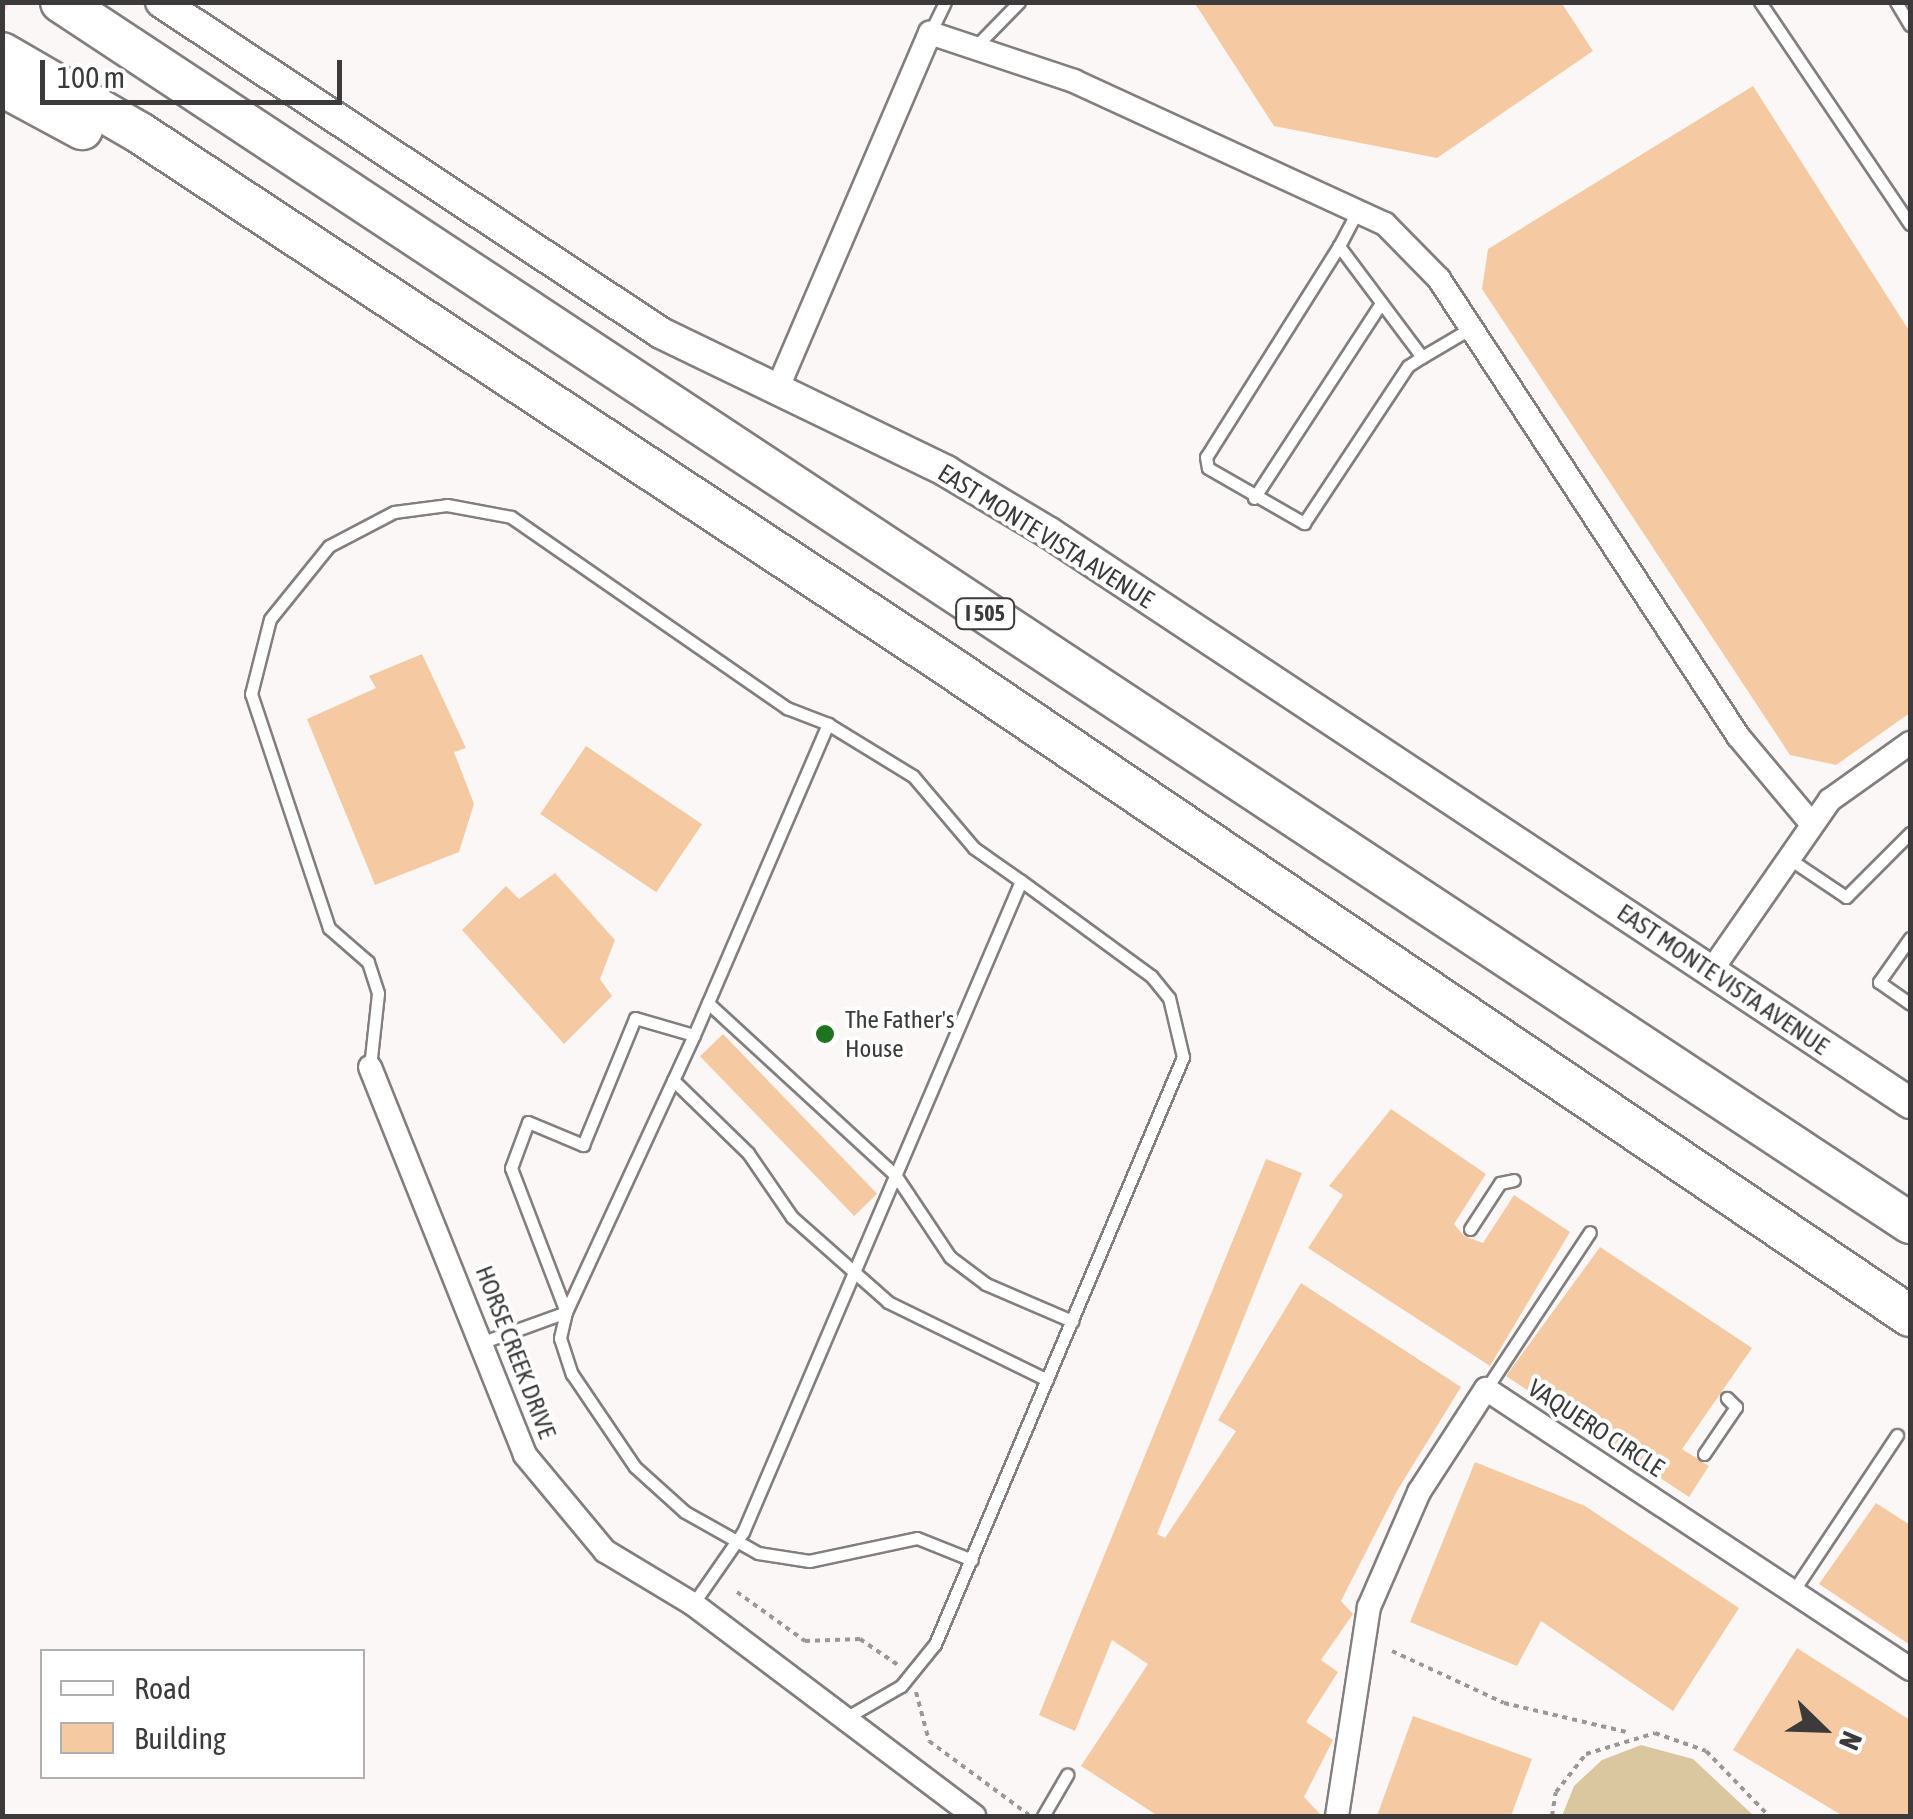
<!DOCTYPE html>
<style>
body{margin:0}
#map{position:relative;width:1913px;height:1819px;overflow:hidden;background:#fbf7f6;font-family:"Asap Condensed",sans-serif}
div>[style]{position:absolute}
.green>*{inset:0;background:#dbc79f}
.stream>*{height:6px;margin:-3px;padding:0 3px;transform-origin:3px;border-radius:3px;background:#f9d3d9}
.building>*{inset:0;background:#f5caa2;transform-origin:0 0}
.path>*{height:4px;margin-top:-2px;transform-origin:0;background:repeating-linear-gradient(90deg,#9a9796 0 5px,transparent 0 10px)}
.roads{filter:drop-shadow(2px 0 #827f7e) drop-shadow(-2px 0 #827f7e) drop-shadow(0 2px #827f7e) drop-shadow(0 -2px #827f7e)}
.lane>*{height:11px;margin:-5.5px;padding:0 5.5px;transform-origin:5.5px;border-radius:5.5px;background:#fff}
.street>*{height:22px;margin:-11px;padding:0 11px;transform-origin:11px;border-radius:11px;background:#fff}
.secondary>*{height:30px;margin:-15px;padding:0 15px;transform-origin:15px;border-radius:15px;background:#fff}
.highway>*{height:40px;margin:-20px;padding:0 20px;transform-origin:20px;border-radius:20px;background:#fff}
.dots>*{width:28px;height:28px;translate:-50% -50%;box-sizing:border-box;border:5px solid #fff;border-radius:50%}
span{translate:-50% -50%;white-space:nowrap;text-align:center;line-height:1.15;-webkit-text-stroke:8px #fff;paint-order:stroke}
.shield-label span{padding:2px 8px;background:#fff;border:2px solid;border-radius:8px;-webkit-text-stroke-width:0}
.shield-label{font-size:22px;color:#3c3a3a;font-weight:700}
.street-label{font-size:25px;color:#3c3a3a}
.poi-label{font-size:25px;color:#3c3a3a}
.left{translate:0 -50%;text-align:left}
.frame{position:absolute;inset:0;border:5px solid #3c3a3a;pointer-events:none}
.legend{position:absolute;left:40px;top:1649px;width:325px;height:130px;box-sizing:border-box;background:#fff;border:2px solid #b1b0b0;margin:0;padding:12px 18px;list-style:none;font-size:30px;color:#3c3a3a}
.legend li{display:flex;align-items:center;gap:20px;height:50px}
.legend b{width:50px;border:2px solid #b1b0b0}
.north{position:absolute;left:1773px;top:1679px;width:100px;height:100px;-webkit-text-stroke:8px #fff;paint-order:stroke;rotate:113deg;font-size:28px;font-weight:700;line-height:40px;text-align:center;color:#3c3a3a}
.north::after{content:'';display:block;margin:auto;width:35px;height:45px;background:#3c3a3a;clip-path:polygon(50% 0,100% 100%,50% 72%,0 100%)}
.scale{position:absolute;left:40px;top:60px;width:302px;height:45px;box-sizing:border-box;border:5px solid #3c3a3a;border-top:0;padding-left:12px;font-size:30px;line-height:35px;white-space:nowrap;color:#3c3a3a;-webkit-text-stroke:8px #fff;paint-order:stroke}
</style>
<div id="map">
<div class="green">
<div style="clip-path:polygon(1641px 1745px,1693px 1759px,1754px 1816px,1562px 1816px,1574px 1786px,1602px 1760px)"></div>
</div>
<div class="stream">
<div style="left:2px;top:10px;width:9px;rotate:-63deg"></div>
</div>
<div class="building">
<div style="clip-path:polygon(1194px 2px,1561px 2px,1593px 51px,1437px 158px,1274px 126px)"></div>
<div style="clip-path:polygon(1753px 86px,1910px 332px,1910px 713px,1836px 765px,1790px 755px,1482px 289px,1488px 249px)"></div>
<div style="clip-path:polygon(422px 654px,466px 748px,454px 752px,474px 804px,459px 852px,375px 885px,307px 719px,376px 688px,369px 676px)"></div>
<div style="left:586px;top:746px;width:140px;height:82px;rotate:34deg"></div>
<div style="clip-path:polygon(555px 873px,615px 940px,600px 979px,612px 996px,564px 1044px,462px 930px,506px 886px,519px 899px)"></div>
<div style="left:723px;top:1034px;width:222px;height:32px;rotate:46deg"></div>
<div style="clip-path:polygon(1391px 1109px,1486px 1174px,1454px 1224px,1464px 1236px,1483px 1243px,1514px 1195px,1570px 1232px,1490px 1366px,1308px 1248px,1343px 1195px,1329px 1186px)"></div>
<div style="clip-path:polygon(1266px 1159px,1302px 1173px,1157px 1534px,1165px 1538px,1236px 1431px,1218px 1420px,1301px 1283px,1461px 1387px,1397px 1491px,1341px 1601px,1353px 1614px,1321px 1660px,1338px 1672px,1306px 1722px,1333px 1740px,1304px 1797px,1322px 1816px,1158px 1816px,1081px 1766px,1148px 1664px,1112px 1640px,1075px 1731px,1039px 1715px)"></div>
<div style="clip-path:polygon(1600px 1247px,1752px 1348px,1682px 1449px,1709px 1466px,1689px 1497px,1506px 1376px)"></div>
<div style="clip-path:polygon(1475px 1462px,1585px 1506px,1739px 1608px,1673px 1711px,1541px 1621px,1517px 1666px,1410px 1622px)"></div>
<div style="clip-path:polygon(1876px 1503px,1910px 1525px,1910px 1645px,1819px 1584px)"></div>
<div style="clip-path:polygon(1797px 1648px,1910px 1720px,1910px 1816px,1843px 1816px,1733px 1750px)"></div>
<div style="clip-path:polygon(1413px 1716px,1532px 1759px,1511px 1816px,1377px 1816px)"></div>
</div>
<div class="path">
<div style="left:737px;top:1592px;width:84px;rotate:35.8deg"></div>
<div style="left:805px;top:1641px;width:55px;rotate:-2.1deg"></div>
<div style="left:860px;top:1639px;width:46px;rotate:34.4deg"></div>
<div style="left:1392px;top:1651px;width:123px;rotate:24.9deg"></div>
<div style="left:1504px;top:1703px;width:126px;rotate:13.3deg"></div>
<div style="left:916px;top:1692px;width:51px;rotate:75.1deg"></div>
<div style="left:929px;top:1741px;width:124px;rotate:36.5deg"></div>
<div style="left:1552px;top:1816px;width:24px;rotate:-81deg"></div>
<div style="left:1556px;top:1792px;width:48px;rotate:-51.7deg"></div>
<div style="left:1586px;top:1754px;width:72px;rotate:-16.9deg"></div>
<div style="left:1655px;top:1733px;width:54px;rotate:19.4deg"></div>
<div style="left:1706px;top:1751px;width:91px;rotate:45.9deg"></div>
</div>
<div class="roads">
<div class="lane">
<div style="left:1760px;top:2px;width:268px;rotate:56deg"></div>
<div style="left:1896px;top:2px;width:27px;rotate:59deg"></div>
<div style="left:930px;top:33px;width:34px;rotate:-64deg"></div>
<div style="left:977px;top:45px;width:60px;rotate:-45.7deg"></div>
<div style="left:1339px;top:246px;width:41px;rotate:-62.2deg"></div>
<div style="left:1422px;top:357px;width:139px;rotate:-126.8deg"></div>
<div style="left:1339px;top:246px;width:249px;rotate:122.2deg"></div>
<div style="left:1206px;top:457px;width:11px;rotate:80deg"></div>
<div style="left:1208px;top:468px;width:111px;rotate:29.8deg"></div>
<div style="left:1304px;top:523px;width:188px;rotate:-56.5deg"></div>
<div style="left:1408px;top:366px;width:17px;rotate:-33deg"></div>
<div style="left:1422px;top:357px;width:57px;rotate:-30.6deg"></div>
<div style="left:1254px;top:498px;width:233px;rotate:-56.9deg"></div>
<div style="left:1788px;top:858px;width:70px;rotate:33.9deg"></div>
<div style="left:1846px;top:897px;width:91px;rotate:-45deg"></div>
<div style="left:1910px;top:938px;width:54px;rotate:125.2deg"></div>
<div style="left:1879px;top:982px;width:38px;rotate:35deg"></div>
<div style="left:708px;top:1003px;width:255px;rotate:42.6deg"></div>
<div style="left:896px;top:1176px;width:97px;rotate:56.3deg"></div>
<div style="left:950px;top:1257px;width:45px;rotate:36.9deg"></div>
<div style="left:986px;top:1284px;width:94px;rotate:23.3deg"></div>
<div style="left:694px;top:1035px;width:305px;rotate:114.8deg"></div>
<div style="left:566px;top:1312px;width:27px;rotate:103deg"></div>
<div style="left:560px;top:1338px;width:38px;rotate:72deg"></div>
<div style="left:572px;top:1374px;width:112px;rotate:55.9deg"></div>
<div style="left:635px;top:1467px;width:67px;rotate:42deg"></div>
<div style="left:685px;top:1512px;width:84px;rotate:29.3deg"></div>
<div style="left:758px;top:1553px;width:52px;rotate:8.9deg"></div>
<div style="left:809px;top:1561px;width:110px;rotate:-12deg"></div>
<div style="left:917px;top:1538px;width:59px;rotate:21.8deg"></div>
<div style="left:370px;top:1067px;width:74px;rotate:-83.8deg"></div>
<div style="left:378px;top:993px;width:33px;rotate:-108deg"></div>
<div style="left:368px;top:962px;width:52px;rotate:-138.9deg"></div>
<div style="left:329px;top:928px;width:247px;rotate:-108.4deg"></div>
<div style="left:251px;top:694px;width:77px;rotate:-75.8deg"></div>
<div style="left:270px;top:619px;width:94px;rotate:-51.1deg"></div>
<div style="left:329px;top:546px;width:73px;rotate:-27.6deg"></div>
<div style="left:394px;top:512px;width:53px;rotate:-7.5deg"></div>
<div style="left:447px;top:505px;width:65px;rotate:10.6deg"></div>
<div style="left:511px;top:517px;width:336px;rotate:34.7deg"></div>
<div style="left:787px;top:708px;width:44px;rotate:21.3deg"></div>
<div style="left:673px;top:1080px;width:105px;rotate:44.2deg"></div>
<div style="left:748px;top:1153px;width:78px;rotate:55.5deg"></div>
<div style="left:792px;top:1217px;width:128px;rotate:41.5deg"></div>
<div style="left:888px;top:1302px;width:177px;rotate:26.1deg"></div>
<div style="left:1470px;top:1229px;width:55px;rotate:-56.9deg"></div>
<div style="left:1500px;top:1183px;width:14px;rotate:-12deg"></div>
<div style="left:486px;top:1341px;width:85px;rotate:-19.9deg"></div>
<div style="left:566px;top:1312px;width:154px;rotate:-110.9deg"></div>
<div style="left:511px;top:1168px;width:49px;rotate:-69.7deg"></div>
<div style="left:528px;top:1122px;width:60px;rotate:22.7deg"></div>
<div style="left:583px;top:1145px;width:137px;rotate:-67.7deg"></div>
<div style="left:635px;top:1018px;width:61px;rotate:16.1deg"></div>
<div style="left:694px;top:1035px;width:339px;rotate:-66.7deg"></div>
<div style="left:828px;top:724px;width:100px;rotate:31.5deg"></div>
<div style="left:913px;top:776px;width:94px;rotate:49.7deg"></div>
<div style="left:974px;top:848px;width:57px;rotate:35.1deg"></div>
<div style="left:1021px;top:881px;width:708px;rotate:113.12deg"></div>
<div style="left:743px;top:1532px;width:88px;rotate:124.8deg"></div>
<div style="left:1486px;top:1389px;width:188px;rotate:-56.5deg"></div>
<div style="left:1704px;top:1454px;width:57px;rotate:-55.8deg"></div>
<div style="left:1736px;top:1407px;width:13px;rotate:-135deg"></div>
<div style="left:1794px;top:1590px;width:186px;rotate:-56.4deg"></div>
<div style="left:842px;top:1720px;width:68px;rotate:-30deg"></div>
<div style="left:901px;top:1686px;width:54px;rotate:-51deg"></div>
<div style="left:935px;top:1644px;width:637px;rotate:-67.1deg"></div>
<div style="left:1183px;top:1057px;width:61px;rotate:-103.3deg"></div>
<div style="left:1169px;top:998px;width:28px;rotate:-129deg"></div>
<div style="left:1151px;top:976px;width:161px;rotate:-143.8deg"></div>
<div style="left:1043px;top:1816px;width:48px;rotate:-59.7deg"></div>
</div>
<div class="street">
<div style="left:776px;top:392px;width:391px;rotate:-66.8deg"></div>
<div style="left:930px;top:33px;width:152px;rotate:18.4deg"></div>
<div style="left:1074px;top:81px;width:342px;rotate:24.7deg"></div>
<div style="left:1385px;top:224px;width:77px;rotate:45.5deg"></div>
<div style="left:1439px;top:279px;width:546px;rotate:56.8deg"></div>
<div style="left:1738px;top:736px;width:114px;rotate:50deg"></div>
<div style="left:1711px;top:971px;width:208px;rotate:-55.2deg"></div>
<div style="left:1830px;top:800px;width:98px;rotate:-35.5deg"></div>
<div style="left:370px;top:1067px;width:418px;rotate:68.2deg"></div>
<div style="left:525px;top:1455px;width:125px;rotate:50.2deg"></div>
<div style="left:605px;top:1551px;width:103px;rotate:31.1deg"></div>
<div style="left:693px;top:1604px;width:352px;rotate:37deg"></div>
<div style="left:1337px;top:1816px;width:211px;rotate:-81.3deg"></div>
<div style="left:1369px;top:1607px;width:125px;rotate:-66.5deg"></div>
<div style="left:1419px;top:1492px;width:123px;rotate:-57deg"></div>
<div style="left:1486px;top:1389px;width:508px;rotate:33.44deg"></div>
</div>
<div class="secondary">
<div style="left:161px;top:2px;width:600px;rotate:33.5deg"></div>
<div style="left:661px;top:333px;width:317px;rotate:25.8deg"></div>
<div style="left:946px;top:471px;width:119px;rotate:30.9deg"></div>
<div style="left:1048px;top:532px;width:1034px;rotate:33.52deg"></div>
</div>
<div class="highway">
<div style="left:61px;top:2px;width:2216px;rotate:33.44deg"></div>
<div style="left:2px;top:53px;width:160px;rotate:30.1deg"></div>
<div style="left:140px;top:133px;width:967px;rotate:33.39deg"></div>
<div style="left:947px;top:665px;width:1162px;rotate:34.06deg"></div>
<div style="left:2px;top:86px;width:91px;rotate:28.3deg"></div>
</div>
</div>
<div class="dots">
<div style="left:825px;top:1034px;background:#1e741f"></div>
</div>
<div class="shield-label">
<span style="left:985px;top:614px">I 505</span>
</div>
<div class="street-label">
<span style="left:1046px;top:536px;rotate:32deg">EAST MONTE VISTA AVENUE</span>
<span style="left:1723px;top:979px;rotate:34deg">EAST MONTE VISTA AVENUE</span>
<span style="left:516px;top:1352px;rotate:69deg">HORSE CREEK DRIVE</span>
<span style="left:1596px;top:1428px;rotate:33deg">VAQUERO CIRCLE</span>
</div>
<div class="poi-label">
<span class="left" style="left:845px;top:1034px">The Father's<br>House</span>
</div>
<div class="frame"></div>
<ul class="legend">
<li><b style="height:12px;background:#fff"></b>Road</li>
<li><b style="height:28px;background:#f5caa2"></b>Building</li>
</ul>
<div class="north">N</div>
<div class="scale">100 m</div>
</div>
